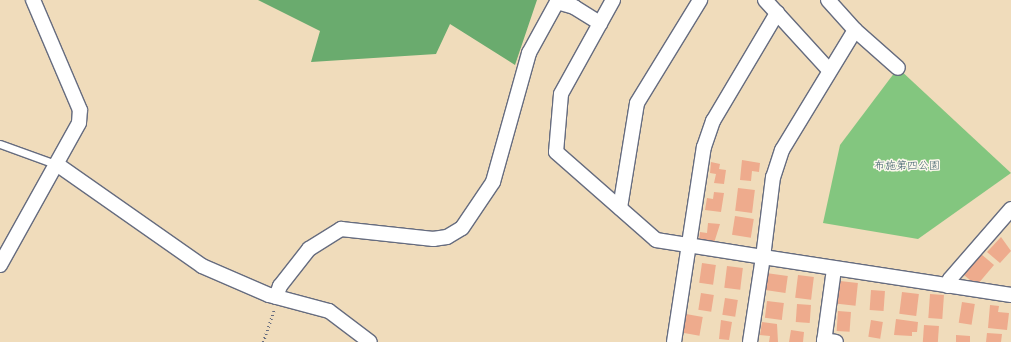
<!DOCTYPE html>
<meta charset="utf-8">
<style>
body{margin:0}
#map{position:relative;width:1011px;height:342px;overflow:hidden;background:#f0dcbb;font-family:Kalam,"Klee One",sans-serif}
div>[style]{position:absolute}
.green>*{inset:0;background:#83c67f}
.forest>*{inset:0;background:#6aab6e}
.building>*{inset:0;background:#eeab8d;transform-origin:0 0}
.path>*{height:2.5px;margin-top:-1.25px;transform-origin:0;background:repeating-linear-gradient(90deg,#666c7f 0 1px,transparent 0 4px)}
.roads{filter:drop-shadow(1px 0 #666c7f) drop-shadow(-1px 0 #666c7f) drop-shadow(0 1px #666c7f) drop-shadow(0 -1px #666c7f)}
.service>*{height:7px;margin:-3.5px;padding:0 3.5px;transform-origin:3.5px;border-radius:3.5px;background:#fff}
.minor>*{height:14px;margin:-7px;padding:0 7px;transform-origin:7px;border-radius:7px;background:#fff}
span{translate:-50% -50%;white-space:nowrap;text-align:center;line-height:1.15;-webkit-text-stroke:3px #fbf7ec;paint-order:stroke}
.park-label{font-size:11px;color:#3a5c68}
</style>
<div id="map">
<div class="green">
<div style="clip-path:polygon(898px 68px,1011px 173px,918px 239px,823px 223px,840px 145px)"></div>
</div>
<div class="forest">
<div style="clip-path:polygon(258px 0,537px 0,515px 65px,450px 24px,436px 54px,311px 62px,320px 31px)"></div>
</div>
<div class="building">
<div style="clip-path:polygon(742px 160px,760px 163px,759px 172px,752px 171px,751px 181px,740px 180px)"></div>
<div style="clip-path:polygon(711px 162px,720px 164px,719px 169px,726px 170px,724px 184px,714px 183px,716px 174px,710px 173px)"></div>
<div style="left:738px;top:188px;width:17px;height:23px;rotate:7deg"></div>
<div style="clip-path:polygon(714px 192px,724px 193px,721px 212px,705px 210px,707px 198px,713px 199px)"></div>
<div style="left:735px;top:216px;width:19px;height:19px;rotate:9deg"></div>
<div style="clip-path:polygon(708px 223px,720px 224px,714px 243px,699px 241px,700px 232px,707px 233px)"></div>
<div style="clip-path:polygon(1001px 237px,1011px 251px,1000px 263px,987px 252px)"></div>
<div style="left:981px;top:254px;width:17px;height:27px;rotate:40deg"></div>
<div style="left:702px;top:263px;width:14px;height:20px;rotate:8deg"></div>
<div style="left:727px;top:266px;width:16px;height:22px;rotate:7deg"></div>
<div style="left:766px;top:273px;width:22px;height:17px;rotate:8deg"></div>
<div style="left:798px;top:275px;width:16px;height:23px;rotate:7deg"></div>
<div style="left:840px;top:281px;width:18px;height:23px;rotate:6deg"></div>
<div style="left:871px;top:290px;width:14px;height:20px;rotate:4deg"></div>
<div style="left:902px;top:292px;width:17px;height:22px;rotate:7deg"></div>
<div style="left:701px;top:293px;width:13px;height:17px;rotate:9deg"></div>
<div style="left:930px;top:294px;width:14px;height:24px;rotate:4deg"></div>
<div style="left:725px;top:298px;width:13px;height:17px;rotate:9deg"></div>
<div style="left:767px;top:301px;width:17px;height:17px;rotate:7deg"></div>
<div style="left:962px;top:302px;width:13px;height:21px;rotate:9deg"></div>
<div style="left:797px;top:304px;width:14px;height:18px;rotate:4deg"></div>
<div style="clip-path:polygon(990px 305px,999px 306px,998px 312px,1009px 313px,1007px 330px,988px 328px)"></div>
<div style="left:838px;top:311px;width:13px;height:20px;rotate:4deg"></div>
<div style="left:686px;top:314px;width:17px;height:19px;rotate:10deg"></div>
<div style="clip-path:polygon(896px 319px,918px 322px,917px 332px,912px 332px,912px 336px,894px 335px)"></div>
<div style="clip-path:polygon(721px 320px,732px 322px,729px 340px,719px 339px)"></div>
<div style="left:871px;top:320px;width:12px;height:17px;rotate:9deg"></div>
<div style="clip-path:polygon(762px 322px,777px 324px,778px 342px,769px 342px,770px 336px,760px 335px)"></div>
<div style="left:924px;top:325px;width:15px;height:17px;rotate:4deg"></div>
<div style="clip-path:polygon(791px 330px,804px 332px,803px 342px,789px 342px)"></div>
<div style="clip-path:polygon(987px 333px,1002px 334px,1001px 342px,986px 342px)"></div>
<div style="clip-path:polygon(956px 335px,970px 336px,970px 342px,956px 342px)"></div>
</div>
<div class="path">
<div style="left:263px;top:342px;width:34px;rotate:-71deg"></div>
</div>
<div class="roads">
<div class="service">
<div style="left:0;top:144px;width:62px;rotate:19.9deg"></div>
</div>
<div class="minor">
<div style="left:613px;top:0;width:107px;rotate:119deg"></div>
<div style="left:561px;top:94px;width:58px;rotate:94.9deg"></div>
<div style="left:556px;top:152px;width:133px;rotate:41.3deg"></div>
<div style="left:656px;top:240px;width:108px;rotate:9deg"></div>
<div style="left:763px;top:257px;width:86px;rotate:98.7deg"></div>
<div style="left:765px;top:0;width:95px;rotate:47.6deg"></div>
<div style="left:828px;top:0;width:40px;rotate:48deg"></div>
<div style="left:855px;top:30px;width:140px;rotate:121.3deg"></div>
<div style="left:782px;top:150px;width:28px;rotate:108deg"></div>
<div style="left:773px;top:177px;width:81px;rotate:97.1deg"></div>
<div style="left:763px;top:257px;width:251px;rotate:8.7deg"></div>
<div style="left:855px;top:30px;width:57px;rotate:41.5deg"></div>
<div style="left:58px;top:165px;width:176px;rotate:35deg"></div>
<div style="left:202px;top:266px;width:73px;rotate:23.4deg"></div>
<div style="left:269px;top:295px;width:62px;rotate:14.9deg"></div>
<div style="left:329px;top:311px;width:51px;rotate:37.1deg"></div>
<div style="left:620px;top:208px;width:106px;rotate:-80.8deg"></div>
<div style="left:637px;top:103px;width:121px;rotate:-58.5deg"></div>
<div style="left:0;top:265px;width:162px;rotate:-60.9deg"></div>
<div style="left:79px;top:123px;width:13px;rotate:-86deg"></div>
<div style="left:80px;top:110px;width:120px;rotate:-113.1deg"></div>
<div style="left:948px;top:286px;width:7px;rotate:-74deg"></div>
<div style="left:950px;top:279px;width:93px;rotate:-48.9deg"></div>
<div style="left:276px;top:297px;width:12px;rotate:-70deg"></div>
<div style="left:280px;top:286px;width:47px;rotate:-51.9deg"></div>
<div style="left:309px;top:249px;width:38px;rotate:-32deg"></div>
<div style="left:341px;top:229px;width:93px;rotate:6.2deg"></div>
<div style="left:433px;top:239px;width:14px;rotate:-8deg"></div>
<div style="left:447px;top:237px;width:17px;rotate:-31deg"></div>
<div style="left:462px;top:228px;width:55px;rotate:-56deg"></div>
<div style="left:493px;top:182px;width:134px;rotate:-74.4deg"></div>
<div style="left:529px;top:53px;width:58px;rotate:-61.2deg"></div>
<div style="left:557px;top:2px;width:18px;rotate:16deg"></div>
<div style="left:574px;top:7px;width:31px;rotate:32deg"></div>
<div style="left:824px;top:340px;width:12px;rotate:9deg"></div>
<div style="left:674px;top:342px;width:197px;rotate:-81.3deg"></div>
<div style="left:704px;top:147px;width:28px;rotate:-71deg"></div>
<div style="left:713px;top:121px;width:126px;rotate:-59.3deg"></div>
<div style="left:824px;top:342px;width:74px;rotate:-82.2deg"></div>
</div>
</div>
<div class="park-label">
<span style="left:907px;top:166px">布施第四公園</span>
</div>
</div>
